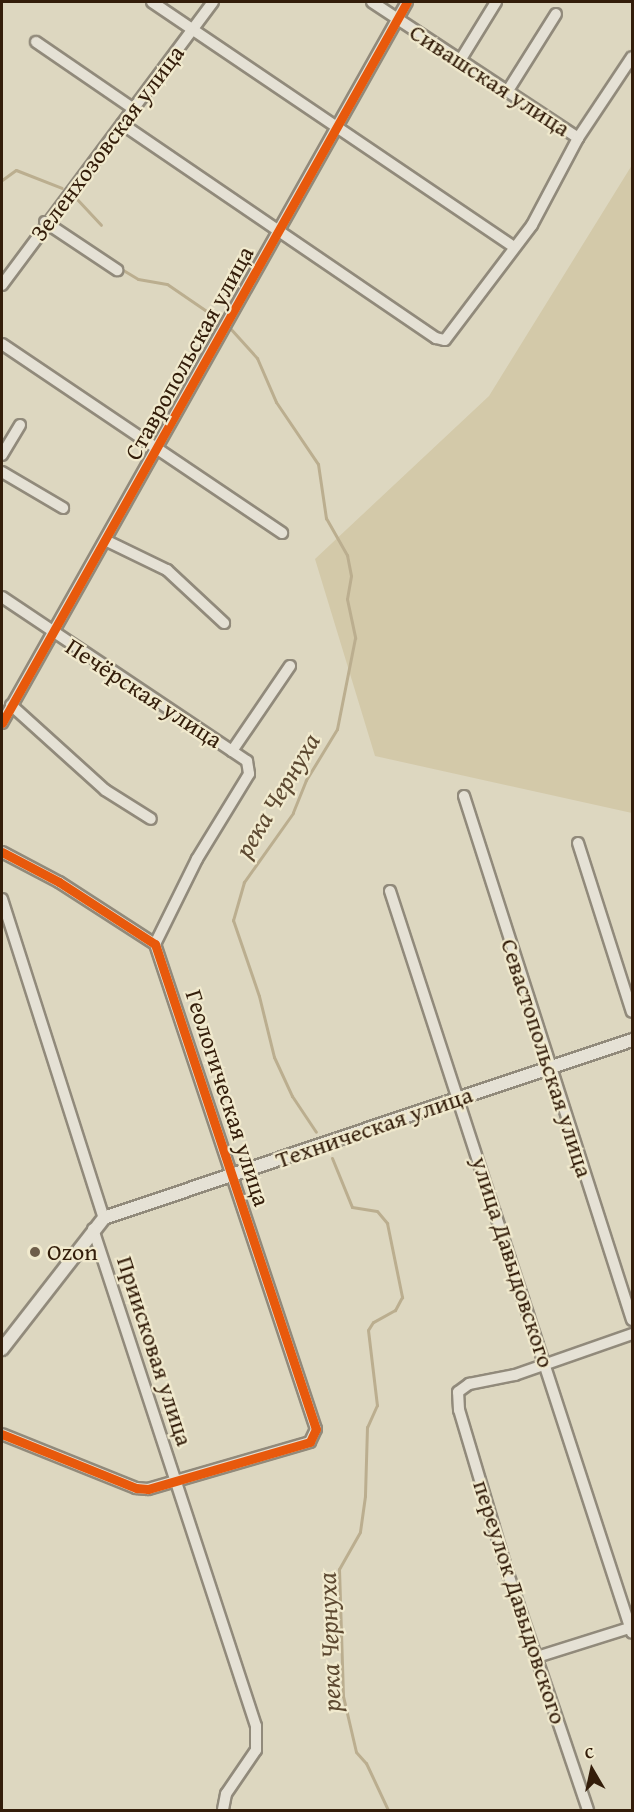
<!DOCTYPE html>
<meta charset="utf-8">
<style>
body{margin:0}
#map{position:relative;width:634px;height:1812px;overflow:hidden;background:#ddd7c0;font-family:"Gentium Book Plus",serif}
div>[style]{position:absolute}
.green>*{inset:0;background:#d3c9a9}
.stream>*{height:3px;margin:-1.5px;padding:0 1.5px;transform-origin:1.5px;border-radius:1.5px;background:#bbae8f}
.roads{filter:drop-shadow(2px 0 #918a7b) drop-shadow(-2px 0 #918a7b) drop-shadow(0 2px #918a7b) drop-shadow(0 -2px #918a7b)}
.minor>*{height:10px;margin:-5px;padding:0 5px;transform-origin:5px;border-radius:5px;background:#e5e1d5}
.tertiary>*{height:12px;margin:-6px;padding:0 6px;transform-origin:6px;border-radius:6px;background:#e5e1d5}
.cycleway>*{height:9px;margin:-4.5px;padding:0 4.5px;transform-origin:4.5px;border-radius:4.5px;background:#e8590c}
.dots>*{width:16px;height:16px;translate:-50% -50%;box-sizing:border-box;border:3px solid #f1eace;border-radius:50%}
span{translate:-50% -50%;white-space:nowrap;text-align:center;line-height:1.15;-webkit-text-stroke:4.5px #f1eace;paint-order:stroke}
.street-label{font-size:24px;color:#331d0a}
.poi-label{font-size:24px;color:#331d0a}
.left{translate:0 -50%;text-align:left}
.water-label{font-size:26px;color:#5d4931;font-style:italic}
.frame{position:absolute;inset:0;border:3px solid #331d0a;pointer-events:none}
.north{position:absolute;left:562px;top:1740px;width:60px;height:60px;-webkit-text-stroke:4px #f1eace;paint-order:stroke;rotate:351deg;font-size:16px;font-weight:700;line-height:24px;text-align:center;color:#331d0a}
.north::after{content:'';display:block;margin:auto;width:21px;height:27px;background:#331d0a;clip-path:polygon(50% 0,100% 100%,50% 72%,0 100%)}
</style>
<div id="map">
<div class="green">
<div style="clip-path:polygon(632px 165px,632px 813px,375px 756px,315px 559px,489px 396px)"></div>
</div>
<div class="stream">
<div style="left:2px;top:180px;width:17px;rotate:-36deg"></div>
<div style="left:16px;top:170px;width:49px;rotate:21.4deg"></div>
<div style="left:75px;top:197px;width:38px;rotate:47deg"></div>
<div style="left:123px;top:270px;width:17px;rotate:31deg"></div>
<div style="left:138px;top:279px;width:29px;rotate:10deg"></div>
<div style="left:167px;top:284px;width:69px;rotate:34.4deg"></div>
<div style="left:229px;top:327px;width:42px;rotate:47.9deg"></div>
<div style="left:257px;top:358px;width:48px;rotate:66.6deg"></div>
<div style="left:276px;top:402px;width:75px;rotate:55.9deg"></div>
<div style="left:318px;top:464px;width:55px;rotate:81.6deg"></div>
<div style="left:326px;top:518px;width:43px;rotate:60.4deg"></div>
<div style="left:347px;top:555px;width:21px;rotate:79deg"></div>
<div style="left:351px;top:576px;width:23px;rotate:100deg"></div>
<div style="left:347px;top:599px;width:40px;rotate:78deg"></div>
<div style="left:355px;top:638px;width:93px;rotate:101.2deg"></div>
<div style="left:337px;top:729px;width:60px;rotate:121.3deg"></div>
<div style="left:306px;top:780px;width:35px;rotate:112deg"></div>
<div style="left:293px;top:813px;width:85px;rotate:125.4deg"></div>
<div style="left:244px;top:882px;width:40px;rotate:106deg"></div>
<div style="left:233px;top:920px;width:80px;rotate:71.1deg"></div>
<div style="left:259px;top:996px;width:63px;rotate:76.2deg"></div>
<div style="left:274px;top:1057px;width:43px;rotate:65.2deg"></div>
<div style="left:292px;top:1096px;width:43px;rotate:56.3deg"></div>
<div style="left:332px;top:1158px;width:53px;rotate:67.8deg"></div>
<div style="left:352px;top:1207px;width:25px;rotate:9deg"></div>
<div style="left:377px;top:1211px;width:16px;rotate:50deg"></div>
<div style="left:387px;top:1223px;width:76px;rotate:78.5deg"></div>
<div style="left:402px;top:1297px;width:15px;rotate:118deg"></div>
<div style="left:395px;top:1310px;width:25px;rotate:151deg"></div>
<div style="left:373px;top:1322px;width:9px;rotate:122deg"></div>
<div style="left:368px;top:1330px;width:76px;rotate:83.2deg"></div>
<div style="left:377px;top:1405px;width:24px;rotate:114deg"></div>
<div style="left:367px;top:1427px;width:69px;rotate:91.7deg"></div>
<div style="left:365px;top:1496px;width:36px;rotate:98deg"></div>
<div style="left:360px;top:1532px;width:43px;rotate:119.6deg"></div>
<div style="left:339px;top:1569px;width:127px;rotate:88.2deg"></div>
<div style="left:343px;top:1696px;width:57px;rotate:76.9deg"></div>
<div style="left:356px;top:1752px;width:15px;rotate:48deg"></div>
<div style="left:366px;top:1763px;width:52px;rotate:64.9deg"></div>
</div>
<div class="roads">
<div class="minor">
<div style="left:152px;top:2px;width:436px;rotate:34.1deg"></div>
<div style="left:372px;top:2px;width:247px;rotate:33.4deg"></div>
<div style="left:36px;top:42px;width:119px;rotate:34.4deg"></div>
<div style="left:461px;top:59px;width:67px;rotate:-58.4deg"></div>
<div style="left:507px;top:92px;width:92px;rotate:-57.9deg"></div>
<div style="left:122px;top:124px;width:380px;rotate:34.3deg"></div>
<div style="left:436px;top:338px;width:9px;rotate:13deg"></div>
<div style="left:445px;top:340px;width:144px;rotate:-52.9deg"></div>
<div style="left:532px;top:225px;width:98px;rotate:-62.1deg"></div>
<div style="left:578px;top:138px;width:97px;rotate:-56.3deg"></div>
<div style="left:45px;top:222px;width:87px;rotate:33.7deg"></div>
<div style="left:2px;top:285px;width:353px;rotate:-53.3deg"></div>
<div style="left:2px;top:344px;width:338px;rotate:34deg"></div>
<div style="left:2px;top:455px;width:35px;rotate:-59deg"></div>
<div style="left:2px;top:472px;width:71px;rotate:30.5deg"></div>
<div style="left:107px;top:541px;width:67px;rotate:25.8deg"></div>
<div style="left:167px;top:570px;width:78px;rotate:42.9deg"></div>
<div style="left:2px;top:597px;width:295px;rotate:33.8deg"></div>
<div style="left:247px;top:761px;width:13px;rotate:81deg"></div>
<div style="left:249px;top:774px;width:100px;rotate:121.5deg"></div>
<div style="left:197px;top:859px;width:95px;rotate:116.3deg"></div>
<div style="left:11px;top:705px;width:127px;rotate:42.1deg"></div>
<div style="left:105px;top:790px;width:54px;rotate:32.2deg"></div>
<div style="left:2px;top:723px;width:827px;rotate:-60.68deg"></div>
<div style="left:232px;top:751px;width:103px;rotate:-55.7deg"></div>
<div style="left:464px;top:796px;width:550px;rotate:72.22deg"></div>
<div style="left:578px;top:843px;width:177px;rotate:72.3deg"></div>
<div style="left:2px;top:852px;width:64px;rotate:27.8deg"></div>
<div style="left:59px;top:882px;width:114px;rotate:32.9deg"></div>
<div style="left:155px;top:944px;width:511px;rotate:71.64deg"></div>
<div style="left:316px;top:1429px;width:14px;rotate:115deg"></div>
<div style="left:310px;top:1442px;width:169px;rotate:163.8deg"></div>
<div style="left:148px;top:1489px;width:12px;rotate:-175deg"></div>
<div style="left:136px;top:1488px;width:144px;rotate:-158.1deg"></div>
<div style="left:390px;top:891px;width:780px;rotate:71.94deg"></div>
<div style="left:2px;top:899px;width:335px;rotate:72.3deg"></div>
<div style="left:93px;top:1229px;width:523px;rotate:71.84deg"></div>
<div style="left:256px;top:1726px;width:24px;rotate:90deg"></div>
<div style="left:256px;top:1750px;width:53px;rotate:124.3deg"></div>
<div style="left:226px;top:1794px;width:16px;rotate:101deg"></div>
<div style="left:537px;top:1657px;width:100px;rotate:-17.5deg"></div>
<div style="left:588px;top:1810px;width:249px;rotate:-108.7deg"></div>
<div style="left:508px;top:1574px;width:171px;rotate:-106.6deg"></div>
<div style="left:459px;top:1410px;width:18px;rotate:-93deg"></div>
<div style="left:458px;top:1392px;width:14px;rotate:-36deg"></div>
<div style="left:469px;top:1384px;width:47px;rotate:-11.1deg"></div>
<div style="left:515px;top:1375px;width:124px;rotate:-19.3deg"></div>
</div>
<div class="tertiary">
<div style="left:2px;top:1349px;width:166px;rotate:-52.1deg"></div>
<div style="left:104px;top:1218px;width:557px;rotate:-18.63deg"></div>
</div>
</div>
<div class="cycleway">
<div style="left:2px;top:723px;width:827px;rotate:-60.68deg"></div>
<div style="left:2px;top:852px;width:64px;rotate:27.8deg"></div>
<div style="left:59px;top:882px;width:114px;rotate:32.9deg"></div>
<div style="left:155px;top:944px;width:511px;rotate:71.64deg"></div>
<div style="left:316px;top:1429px;width:14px;rotate:115deg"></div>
<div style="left:310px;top:1442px;width:169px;rotate:163.8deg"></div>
<div style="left:148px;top:1489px;width:12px;rotate:-175deg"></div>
<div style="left:136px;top:1488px;width:144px;rotate:-158.1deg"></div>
</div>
<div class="dots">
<div style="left:35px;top:1252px;background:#6e5e4a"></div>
</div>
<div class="street-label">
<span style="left:490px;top:80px;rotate:33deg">Сивашская улица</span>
<span style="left:107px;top:143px;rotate:-53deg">Зеленхозовская улица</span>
<span style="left:189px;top:353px;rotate:-61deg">Ставропольская улица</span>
<span style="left:144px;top:693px;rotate:33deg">Печёрская улица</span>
<span style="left:547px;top:1058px;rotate:72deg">Севастопольская улица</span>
<span style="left:228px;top:1098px;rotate:72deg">Геологическая улица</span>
<span style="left:374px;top:1127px;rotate:-19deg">Техническая улица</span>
<span style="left:513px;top:1262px;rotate:72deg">улица Давыдовского</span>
<span style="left:155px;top:1351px;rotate:72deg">Приисковая улица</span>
<span style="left:520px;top:1602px;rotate:72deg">переулок Давыдовского</span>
</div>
<div class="poi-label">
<span class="left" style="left:47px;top:1252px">Ozon</span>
</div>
<div class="water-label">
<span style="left:277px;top:795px;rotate:-59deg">река Чернуха</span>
<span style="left:329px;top:1642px;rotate:-92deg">река Чернуха</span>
</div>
<div class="frame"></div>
<div class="north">С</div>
</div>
